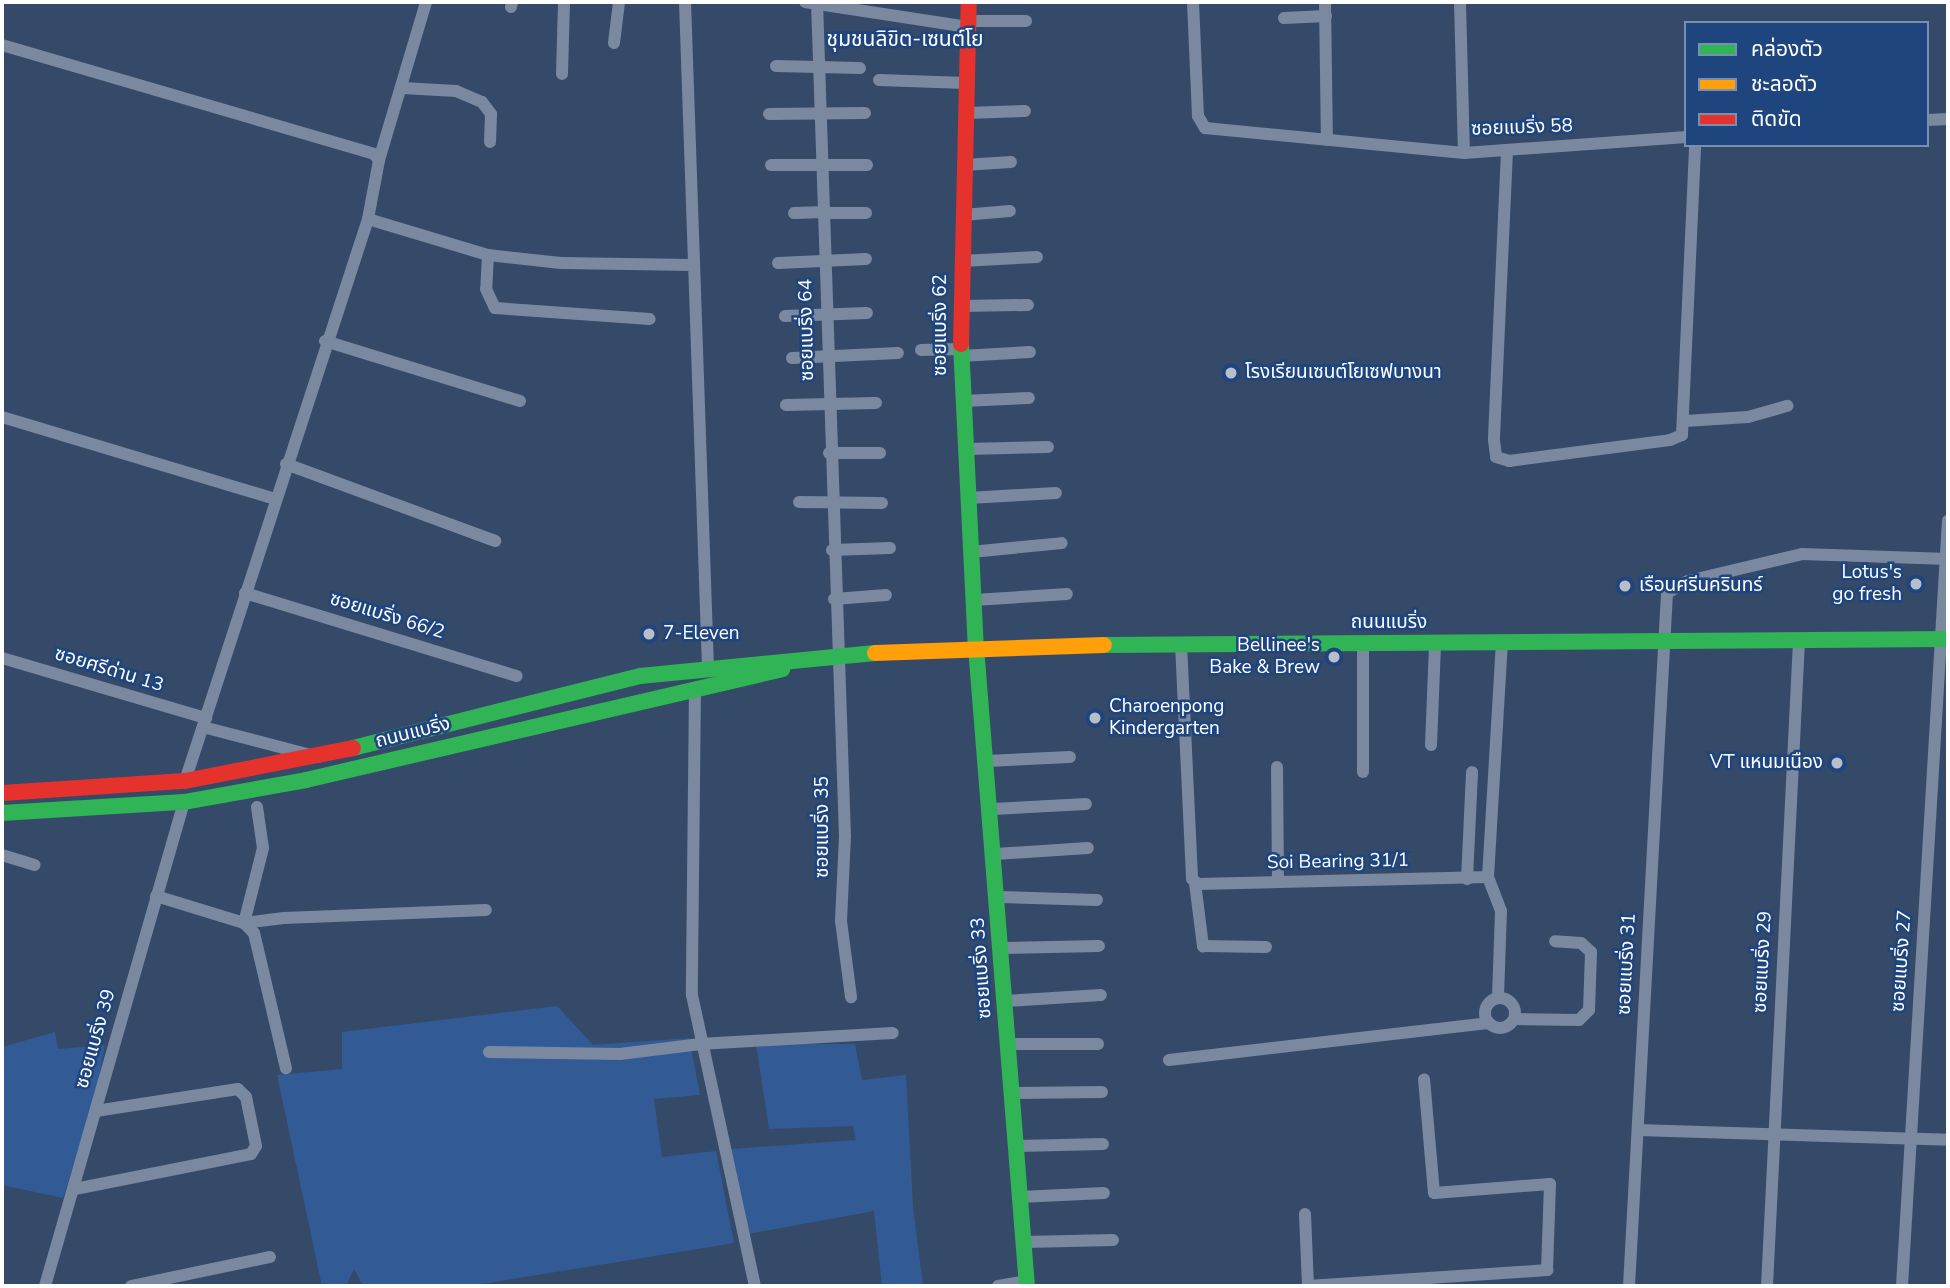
<!DOCTYPE html>
<meta charset="utf-8">
<style>
body{margin:0}
#map{position:relative;width:1950px;height:1288px;overflow:hidden;background:#354969;font-family:"Nunito Sans","Noto Sans Thai",sans-serif}
div>[style]{position:absolute}
.green>*{inset:0;background:#325b96}
.street>*{height:12px;margin:-6px;padding:0 6px;transform-origin:6px;border-radius:6px;background:#7a89a0}
.street>.ring{margin:-6px;padding:0;box-sizing:content-box;background:none;border:12px solid #7a89a0;border-radius:50%}
.fast>*{height:16px;margin:-8px;padding:0 8px;transform-origin:8px;border-radius:8px;background:#30b455}
.slow>*{height:16px;margin:-8px;padding:0 8px;transform-origin:8px;border-radius:8px;background:#ff9f0a}
.jam>*{height:16px;margin:-8px;padding:0 8px;transform-origin:8px;border-radius:8px;background:#e5322d}
.dots>*{width:19px;height:19px;translate:-50% -50%;box-sizing:border-box;border:4px solid #1f457f;border-radius:50%}
span{translate:-50% -50%;white-space:nowrap;text-align:center;line-height:1.15;-webkit-text-stroke:5px #1f457f;paint-order:stroke}
.street-label{font-size:19px;color:#fff}
.poi-label{font-size:19px;color:#fff}
.left{translate:0 -50%;text-align:left}
.right{translate:-100% -50%;text-align:right}
.neighbourhood-label{font-size:21px;color:#fff}
.frame{position:absolute;inset:0;border:4px solid #fff;pointer-events:none}
.legend{position:absolute;left:1684px;top:21px;width:245px;height:126px;box-sizing:border-box;background:#1f457f;border:2px solid #798fb2;margin:0;padding:9px 12px;list-style:none;font-size:21px;color:#fff}
.legend li{display:flex;align-items:center;gap:14px;height:35px}
.legend b{width:35px;border:2px solid #798fb2}
</style>
<div id="map">
<div class="green">
<div style="clip-path:polygon(557px 1006px,593px 1045px,689px 1038px,700px 1095px,654px 1099px,662px 1157px,716px 1151px,734px 1243px,470px 1286px,363px 1286px,354px 1269px,346px 1286px,322px 1286px,277px 1075px,342px 1069px,342px 1032px)"></div>
<div style="clip-path:polygon(55px 1032px,58px 1049px,105px 1045px,96px 1093px,63px 1198px,2px 1185px,2px 1047px)"></div>
<div style="clip-path:polygon(756px 1044px,855px 1044px,862px 1080px,906px 1075px,913px 1207px,923px 1286px,882px 1286px,874px 1211px,748px 1234px,731px 1149px,856px 1140px,853px 1126px,769px 1129px)"></div>
</div>
<div class="street">
<div style="left:685px;top:2px;width:665px;rotate:88.02deg"></div>
<div style="left:805px;top:2px;width:165px;rotate:8.7deg"></div>
<div style="left:817px;top:2px;width:834px;rotate:88.08deg"></div>
<div style="left:845px;top:836px;width:85px;rotate:92.7deg"></div>
<div style="left:841px;top:921px;width:77px;rotate:82.5deg"></div>
<div style="left:1193px;top:2px;width:114px;rotate:87.5deg"></div>
<div style="left:1198px;top:116px;width:14px;rotate:60deg"></div>
<div style="left:1205px;top:128px;width:260px;rotate:5.5deg"></div>
<div style="left:1325px;top:2px;width:138px;rotate:89.2deg"></div>
<div style="left:1460px;top:2px;width:151px;rotate:88.5deg"></div>
<div style="left:1464px;top:153px;width:223px;rotate:-4.1deg"></div>
<div style="left:511px;top:7px;width:5px;rotate:-79deg"></div>
<div style="left:1284px;top:18px;width:42px;rotate:-2.7deg"></div>
<div style="left:968px;top:21px;width:58px"></div>
<div style="left:614px;top:43px;width:41px;rotate:-83deg"></div>
<div style="left:2px;top:45px;width:388px;rotate:16.3deg"></div>
<div style="left:374px;top:154px;width:8px;rotate:50deg"></div>
<div style="left:776px;top:66px;width:84px;rotate:1.4deg"></div>
<div style="left:562px;top:74px;width:72px;rotate:-88.4deg"></div>
<div style="left:879px;top:80px;width:87px;rotate:2deg"></div>
<div style="left:403px;top:88px;width:53px;rotate:3.2deg"></div>
<div style="left:456px;top:91px;width:28px;rotate:23deg"></div>
<div style="left:482px;top:102px;width:15px;rotate:53deg"></div>
<div style="left:491px;top:114px;width:28px;rotate:92deg"></div>
<div style="left:965px;top:113px;width:60px;rotate:-1.9deg"></div>
<div style="left:769px;top:114px;width:96px;rotate:-0.6deg"></div>
<div style="left:1927px;top:120px;width:21px;rotate:-3deg"></div>
<div style="left:1507px;top:151px;width:289px;rotate:92.6deg"></div>
<div style="left:1494px;top:440px;width:17px;rotate:83deg"></div>
<div style="left:1496px;top:457px;width:14px;rotate:17deg"></div>
<div style="left:1509px;top:461px;width:162px;rotate:-7.4deg"></div>
<div style="left:1670px;top:440px;width:13px;rotate:-23deg"></div>
<div style="left:1682px;top:435px;width:290px;rotate:-87.4deg"></div>
<div style="left:771px;top:165px;width:96px"></div>
<div style="left:964px;top:165px;width:47px;rotate:-3.7deg"></div>
<div style="left:794px;top:213px;width:31px;rotate:-2deg"></div>
<div style="left:825px;top:213px;width:41px"></div>
<div style="left:963px;top:215px;width:47px;rotate:-4.9deg"></div>
<div style="left:368px;top:219px;width:125px;rotate:16.7deg"></div>
<div style="left:488px;top:255px;width:73px;rotate:6.3deg"></div>
<div style="left:561px;top:263px;width:132px;rotate:0.9deg"></div>
<div style="left:488px;top:255px;width:34px;rotate:93deg"></div>
<div style="left:486px;top:289px;width:21px;rotate:65deg"></div>
<div style="left:495px;top:308px;width:155px;rotate:4.1deg"></div>
<div style="left:962px;top:261px;width:75px;rotate:-3.1deg"></div>
<div style="left:778px;top:263px;width:88px;rotate:-2.6deg"></div>
<div style="left:961px;top:306px;width:67px;rotate:-0.9deg"></div>
<div style="left:785px;top:316px;width:82px;rotate:-2.1deg"></div>
<div style="left:325px;top:341px;width:204px;rotate:17.1deg"></div>
<div style="left:921px;top:350px;width:40px;rotate:-1.4deg"></div>
<div style="left:961px;top:356px;width:69px;rotate:-3.3deg"></div>
<div style="left:792px;top:358px;width:106px;rotate:-2.7deg"></div>
<div style="left:963px;top:401px;width:66px;rotate:-2.6deg"></div>
<div style="left:786px;top:405px;width:90px;rotate:-1.3deg"></div>
<div style="left:2px;top:417px;width:285px;rotate:16.7deg"></div>
<div style="left:1685px;top:421px;width:63px;rotate:-3.6deg"></div>
<div style="left:1748px;top:417px;width:41px;rotate:-15.8deg"></div>
<div style="left:966px;top:449px;width:82px;rotate:-1.4deg"></div>
<div style="left:829px;top:453px;width:51px"></div>
<div style="left:286px;top:464px;width:223px;rotate:20.2deg"></div>
<div style="left:968px;top:498px;width:88px;rotate:-3.3deg"></div>
<div style="left:799px;top:502px;width:83px;rotate:0.7deg"></div>
<div style="left:832px;top:550px;width:58px;rotate:-2deg"></div>
<div style="left:971px;top:552px;width:91px;rotate:-5.6deg"></div>
<div style="left:245px;top:593px;width:284px;rotate:17deg"></div>
<div style="left:834px;top:599px;width:52px;rotate:-4.4deg"></div>
<div style="left:974px;top:600px;width:93px;rotate:-3.7deg"></div>
<div style="left:1181px;top:644px;width:235px;rotate:87.3deg"></div>
<div style="left:1192px;top:879px;width:8px;rotate:40deg"></div>
<div style="left:1198px;top:884px;width:290px;rotate:-1.4deg"></div>
<div style="left:1488px;top:877px;width:233px;rotate:-86.6deg"></div>
<div style="left:2px;top:658px;width:213px;rotate:16.4deg"></div>
<div style="left:695px;top:688px;width:307px;rotate:90.6deg"></div>
<div style="left:692px;top:995px;width:298px;rotate:77.8deg"></div>
<div style="left:203px;top:727px;width:119px;rotate:14.6deg"></div>
<div style="left:1431px;top:745px;width:101px;rotate:-87.7deg"></div>
<div style="left:987px;top:761px;width:83px;rotate:-2.8deg"></div>
<div style="left:1277px;top:767px;width:115px;rotate:89.5deg"></div>
<div style="left:1363px;top:772px;width:128px;rotate:-90deg"></div>
<div style="left:185px;top:781px;width:591px;rotate:-71.96deg"></div>
<div style="left:368px;top:219px;width:60px;rotate:-79.4deg"></div>
<div style="left:379px;top:160px;width:165px;rotate:-73.4deg"></div>
<div style="left:257px;top:807px;width:41px;rotate:81.7deg"></div>
<div style="left:263px;top:848px;width:77px;rotate:104.2deg"></div>
<div style="left:244px;top:923px;width:40px;rotate:-7.1deg"></div>
<div style="left:284px;top:918px;width:202px;rotate:-2.3deg"></div>
<div style="left:992px;top:809px;width:94px;rotate:-3deg"></div>
<div style="left:995px;top:854px;width:93px;rotate:-3.7deg"></div>
<div style="left:2px;top:855px;width:34px;rotate:17deg"></div>
<div style="left:1488px;top:877px;width:36px;rotate:69deg"></div>
<div style="left:1501px;top:911px;width:87px;rotate:92deg"></div>
<div style="left:1467px;top:879px;width:107px;rotate:-87.3deg"></div>
<div style="left:1195px;top:883px;width:64px;rotate:82.8deg"></div>
<div style="left:1203px;top:946px;width:63px;rotate:0.9deg"></div>
<div style="left:156px;top:896px;width:92px;rotate:17.1deg"></div>
<div style="left:244px;top:923px;width:14px;rotate:45deg"></div>
<div style="left:254px;top:933px;width:139px;rotate:76.7deg"></div>
<div style="left:998px;top:897px;width:99px;rotate:1.7deg"></div>
<div style="left:1002px;top:948px;width:97px;rotate:-1.2deg"></div>
<div class="ring" style="left:1485px;top:998px;width:18px;height:18px"></div>
<div style="left:1006px;top:1001px;width:95px;rotate:-3.6deg"></div>
<div style="left:1515px;top:1019px;width:64px;rotate:0.9deg"></div>
<div style="left:1579px;top:1020px;width:14px;rotate:-45deg"></div>
<div style="left:1589px;top:1010px;width:58px;rotate:-88deg"></div>
<div style="left:1591px;top:952px;width:13px;rotate:-138deg"></div>
<div style="left:1581px;top:943px;width:26px;rotate:-176deg"></div>
<div style="left:1009px;top:1044px;width:89px"></div>
<div style="left:489px;top:1052px;width:131px;rotate:0.9deg"></div>
<div style="left:620px;top:1054px;width:81px;rotate:-7.1deg"></div>
<div style="left:700px;top:1044px;width:193px;rotate:-3.3deg"></div>
<div style="left:1169px;top:1060px;width:321px;rotate:-6.6deg"></div>
<div style="left:1012px;top:1093px;width:90px;rotate:-0.6deg"></div>
<div style="left:1638px;top:1130px;width:310px;rotate:1.8deg"></div>
<div style="left:1017px;top:1146px;width:86px;rotate:-1.3deg"></div>
<div style="left:75px;top:1189px;width:179px;rotate:-11.2deg"></div>
<div style="left:251px;top:1154px;width:9px;rotate:-58deg"></div>
<div style="left:256px;top:1146px;width:50px;rotate:-101.5deg"></div>
<div style="left:246px;top:1097px;width:11px;rotate:-135deg"></div>
<div style="left:238px;top:1089px;width:144px;rotate:171.2deg"></div>
<div style="left:1020px;top:1197px;width:84px;rotate:-2.7deg"></div>
<div style="left:1305px;top:1214px;width:72px;rotate:87.6deg"></div>
<div style="left:1308px;top:1286px;width:240px;rotate:-3.8deg"></div>
<div style="left:1547px;top:1270px;width:86px;rotate:-88deg"></div>
<div style="left:1550px;top:1184px;width:116px;rotate:175.6deg"></div>
<div style="left:1434px;top:1193px;width:114px;rotate:-95deg"></div>
<div style="left:1024px;top:1242px;width:89px;rotate:-1.3deg"></div>
<div style="left:45px;top:1286px;width:504px;rotate:-73.98deg"></div>
<div style="left:131px;top:1286px;width:142px;rotate:-11.8deg"></div>
<div style="left:998px;top:1286px;width:29px;rotate:-10deg"></div>
<div style="left:1629px;top:1286px;width:694px;rotate:-86.86deg"></div>
<div style="left:1667px;top:593px;width:24px;rotate:-30deg"></div>
<div style="left:1688px;top:581px;width:117px;rotate:-13.3deg"></div>
<div style="left:1802px;top:554px;width:146px;rotate:2deg"></div>
<div style="left:1767px;top:1286px;width:647px;rotate:-87.16deg"></div>
<div style="left:1902px;top:1286px;width:767px;rotate:-86.56deg"></div>
</div>
<div class="fast">
<div style="left:961px;top:344px;width:303px;rotate:87.2deg"></div>
<div style="left:976px;top:647px;width:641px;rotate:85.44deg"></div>
<div style="left:1104px;top:645px;width:844px;rotate:-0.41deg"></div>
<div style="left:353px;top:748px;width:296px;rotate:-14.1deg"></div>
<div style="left:640px;top:676px;width:236px;rotate:-5.6deg"></div>
<div style="left:2px;top:813px;width:182px;rotate:-3.5deg"></div>
<div style="left:184px;top:802px;width:124px;rotate:-10.2deg"></div>
<div style="left:306px;top:780px;width:489px;rotate:-13.1deg"></div>
</div>
<div class="slow">
<div style="left:875px;top:653px;width:229px;rotate:-2deg"></div>
</div>
<div class="jam">
<div style="left:961px;top:344px;width:342px;rotate:-88.7deg"></div>
<div style="left:2px;top:793px;width:183px;rotate:-3.8deg"></div>
<div style="left:185px;top:781px;width:171px;rotate:-11.1deg"></div>
</div>
<div class="dots">
<div style="left:1231px;top:373px;background:#b8bfca"></div>
<div style="left:1916px;top:584px;background:#b8bfca"></div>
<div style="left:1625px;top:586px;background:#b8bfca"></div>
<div style="left:649px;top:634px;background:#b8bfca"></div>
<div style="left:1334px;top:657px;background:#b8bfca"></div>
<div style="left:1095px;top:718px;background:#b8bfca"></div>
<div style="left:1837px;top:763px;background:#b8bfca"></div>
</div>
<div class="street-label">
<span style="left:1522px;top:128px;rotate:-2deg">ซอยแบริ่ง 58</span>
<span style="left:941px;top:325px;rotate:-90deg">ซอยแบริ่ง 62</span>
<span style="left:807px;top:330px;rotate:-91deg">ซอยแบริ่ง 64</span>
<span style="left:387px;top:616px;rotate:17deg">ซอยแบริ่ง 66/2</span>
<span style="left:1389px;top:623px">ถนนแบริ่ง</span>
<span style="left:109px;top:670px;rotate:17deg">ซอยศรีด่าน 13</span>
<span style="left:413px;top:733px;rotate:-14deg">ถนนแบริ่ง</span>
<span style="left:823px;top:827px;rotate:-90deg">ซอยแบริ่ง 35</span>
<span style="left:1338px;top:862px;rotate:-1deg">Soi Bearing 31/1</span>
<span style="left:1902px;top:961px;rotate:-86deg">ซอยแบริ่ง 27</span>
<span style="left:1763px;top:962px;rotate:-87deg">ซอยแบริ่ง 29</span>
<span style="left:1627px;top:964px;rotate:-87deg">ซอยแบริ่ง 31</span>
<span style="left:982px;top:968px;rotate:-94deg">ซอยแบริ่ง 33</span>
<span style="left:96px;top:1039px;rotate:-74deg">ซอยแบริ่ง 39</span>
</div>
<div class="poi-label">
<span class="left" style="left:1245px;top:373px">โรงเรียนเซนต์โยเซฟบางนา</span>
<span class="right" style="left:1902px;top:584px">Lotus's<br>go fresh</span>
<span class="left" style="left:1639px;top:586px">เรือนศรีนครินทร์</span>
<span class="left" style="left:663px;top:634px">7-Eleven</span>
<span class="right" style="left:1320px;top:657px">Bellinee's<br>Bake &amp; Brew</span>
<span class="left" style="left:1109px;top:718px">Charoenpong<br>Kindergarten</span>
<span class="right" style="left:1823px;top:763px">VT แหนมเนือง</span>
</div>
<div class="neighbourhood-label">
<span style="left:905px;top:39px">ชุมชนลิขิต-เซนต์โย</span>
</div>
<div class="frame"></div>
<ul class="legend">
<li><b style="height:9px;background:#30b455"></b>คล่องตัว</li>
<li><b style="height:9px;background:#ff9f0a"></b>ชะลอตัว</li>
<li><b style="height:9px;background:#e5322d"></b>ติดขัด</li>
</ul>
</div>
